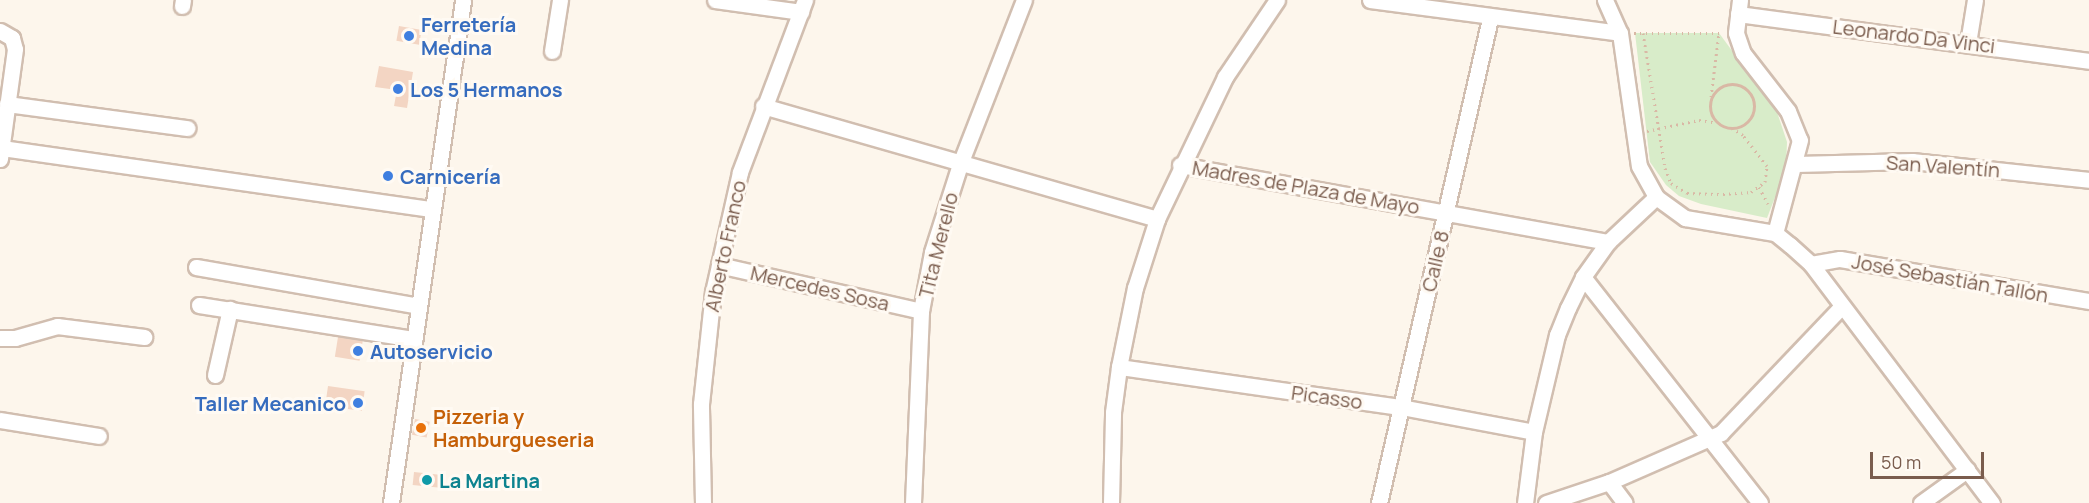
<!DOCTYPE html>
<meta charset="utf-8">
<style>
body{margin:0}
#map{position:relative;width:2089px;height:503px;overflow:hidden;background:#fdf6ec;font-family:Manrope,sans-serif}
div>[style]{position:absolute}
.green>*{inset:0;background:#d8ecc9}
.building>*{inset:0;background:#f3d5c3;transform-origin:0 0}
.path>*{height:3px;margin-top:-1.5px;transform-origin:0;background:repeating-linear-gradient(90deg,#d9b8a5 0 1.5px,transparent 0 6px)}
.path>.ring{margin:-1.5px;padding:0;box-sizing:content-box;background:none;border:3px solid #d9b8a5;border-radius:50%}
.roads{filter:drop-shadow(2px 0 #d1beb0) drop-shadow(-2px 0 #d1beb0) drop-shadow(0 2px #d1beb0) drop-shadow(0 -2px #d1beb0)}
.minor>*{height:15px;margin:-7.5px;padding:0 7.5px;transform-origin:7.5px;border-radius:7.5px;background:#fff}
.dots>*{width:16px;height:16px;translate:-50% -50%;box-sizing:border-box;border:3px solid #fffaf3;border-radius:50%}
span{translate:-50% -50%;white-space:nowrap;text-align:center;line-height:1.15;-webkit-text-stroke:6px #fffaf3;paint-order:stroke}
.shop-label{font-size:20px;color:#366cbe;font-weight:700}
.left{translate:0 -50%;text-align:left}
.right{translate:-100% -50%;text-align:right}
.street-label{font-size:20px;color:#7a5c4d}
.food-label{font-size:20px;color:#c56008;font-weight:700}
.culture-label{font-size:20px;color:#0d838f;font-weight:700}
.scale{position:absolute;left:1870px;top:452px;width:114px;height:27px;box-sizing:border-box;border:3px solid #7a5c4d;border-top:0;padding-left:8px;font-size:18px;line-height:21px;white-space:nowrap;color:#7a5c4d;-webkit-text-stroke:4px #fffaf3;paint-order:stroke}
</style>
<div id="map">
<div class="green">
<div style="clip-path:polygon(1635px 33px,1719px 33px,1777px 112px,1787px 142px,1786px 169px,1767px 218px,1701px 204px,1679px 196px,1666px 185px,1650px 162px)"></div>
</div>
<div class="building">
<div style="left:399px;top:26px;width:23px;height:15px;rotate:10deg"></div>
<div style="clip-path:polygon(379px 66px,413px 72px,407px 108px,394px 106px,397px 90px,375px 87px)"></div>
<div style="left:338px;top:337px;width:25px;height:20px;rotate:9deg"></div>
<div style="left:328px;top:386px;width:37px;height:20px;rotate:8deg"></div>
<div style="left:415px;top:419px;width:15px;height:16px;rotate:11deg"></div>
<div style="left:414px;top:472px;width:28px;height:13px;rotate:6deg"></div>
</div>
<div class="path">
<div style="left:1634px;top:33px;width:89px"></div>
<div style="left:1643px;top:33px;width:137px;rotate:80.7deg"></div>
<div style="left:1665px;top:168px;width:16px;rotate:68deg"></div>
<div style="left:1671px;top:183px;width:19px;rotate:32deg"></div>
<div style="left:1687px;top:193px;width:36px;rotate:2deg"></div>
<div style="left:1723px;top:194px;width:28px;rotate:-4deg"></div>
<div style="left:1751px;top:192px;width:17px;rotate:-36deg"></div>
<div style="left:1765px;top:182px;width:16px;rotate:-83deg"></div>
<div style="left:1767px;top:166px;width:39px;rotate:-128deg"></div>
<div style="left:1743px;top:135px;width:13px;rotate:-148deg"></div>
<div class="ring" style="left:1710px;top:84px;width:41px;height:41px"></div>
<div style="left:1711px;top:97px;width:64px;rotate:-82.9deg"></div>
<div style="left:1647px;top:131px;width:53px;rotate:-11.9deg"></div>
<div style="left:1699px;top:120px;width:18px;rotate:9deg"></div>
<div style="left:1759px;top:187px;width:19px;rotate:62deg"></div>
</div>
<div class="roads">
<div class="minor">
<div style="left:715px;top:0;width:87px;rotate:7.9deg"></div>
<div style="left:1370px;top:0;width:252px;rotate:7.5deg"></div>
<div style="left:1605px;top:0;width:36px;rotate:66deg"></div>
<div style="left:1620px;top:33px;width:134px;rotate:81.9deg"></div>
<div style="left:1639px;top:166px;width:35px;rotate:61deg"></div>
<div style="left:1656px;top:197px;width:36px;rotate:36deg"></div>
<div style="left:1685px;top:218px;width:91px;rotate:9.5deg"></div>
<div style="left:1775px;top:233px;width:19px;rotate:39deg"></div>
<div style="left:1790px;top:245px;width:28px;rotate:42deg"></div>
<div style="left:1811px;top:264px;width:300px;rotate:52.9deg"></div>
<div style="left:1740px;top:0;width:33px;rotate:97deg"></div>
<div style="left:1736px;top:33px;width:21px;rotate:71deg"></div>
<div style="left:1743px;top:53px;width:73px;rotate:52.2deg"></div>
<div style="left:1788px;top:111px;width:31px;rotate:68deg"></div>
<div style="left:1800px;top:140px;width:96px;rotate:105deg"></div>
<div style="left:182px;top:6px;width:6px;rotate:-81deg"></div>
<div style="left:1738px;top:14px;width:354px;rotate:7.6deg"></div>
<div style="left:0;top:31px;width:14px;rotate:30deg"></div>
<div style="left:12px;top:38px;width:11px;rotate:75deg"></div>
<div style="left:15px;top:49px;width:111px;rotate:97.8deg"></div>
<div style="left:1968px;top:43px;width:44px;rotate:-80.8deg"></div>
<div style="left:552px;top:51px;width:52px;rotate:-81.1deg"></div>
<div style="left:7px;top:104px;width:182px;rotate:7.6deg"></div>
<div style="left:763px;top:106px;width:410px;rotate:16deg"></div>
<div style="left:2px;top:148px;width:435px;rotate:8.1deg"></div>
<div style="left:1796px;top:164px;width:116px;rotate:-1.5deg"></div>
<div style="left:1912px;top:161px;width:178px;rotate:6.1deg"></div>
<div style="left:1180px;top:165px;width:435px;rotate:10.2deg"></div>
<div style="left:1811px;top:264px;width:29px;rotate:-10deg"></div>
<div style="left:1840px;top:259px;width:253px;rotate:9.6deg"></div>
<div style="left:719px;top:265px;width:207px;rotate:12.8deg"></div>
<div style="left:196px;top:267px;width:226px;rotate:9.9deg"></div>
<div style="left:1583px;top:277px;width:287px;rotate:51.9deg"></div>
<div style="left:199px;top:305px;width:218px;rotate:9deg"></div>
<div style="left:0;top:338px;width:15px"></div>
<div style="left:15px;top:338px;width:44px;rotate:-15.9deg"></div>
<div style="left:57px;top:326px;width:88px;rotate:7.2deg"></div>
<div style="left:1119px;top:367px;width:285px;rotate:8.1deg"></div>
<div style="left:1401px;top:407px;width:135px;rotate:10.6deg"></div>
<div style="left:215px;top:375px;width:68px;rotate:-77.2deg"></div>
<div style="left:0;top:420px;width:100px;rotate:9.2deg"></div>
<div style="left:1609px;top:482px;width:26px;rotate:53deg"></div>
<div style="left:391px;top:503px;width:508px;rotate:-81.85deg"></div>
<div style="left:703px;top:503px;width:99px;rotate:-91.2deg"></div>
<div style="left:701px;top:404px;width:113px;rotate:-83.9deg"></div>
<div style="left:713px;top:292px;width:123px;rotate:-77.3deg"></div>
<div style="left:740px;top:172px;width:184px;rotate:-69.3deg"></div>
<div style="left:913px;top:503px;width:192px;rotate:-87.6deg"></div>
<div style="left:921px;top:311px;width:60px;rotate:-79.4deg"></div>
<div style="left:932px;top:252px;width:92px;rotate:-72.3deg"></div>
<div style="left:960px;top:164px;width:176px;rotate:-68.7deg"></div>
<div style="left:1111px;top:503px;width:91px;rotate:-88.7deg"></div>
<div style="left:1113px;top:412px;width:45px;rotate:-82.4deg"></div>
<div style="left:1119px;top:367px;width:81px;rotate:-78.6deg"></div>
<div style="left:1135px;top:288px;width:72px;rotate:-72.3deg"></div>
<div style="left:1157px;top:219px;width:157px;rotate:-64.4deg"></div>
<div style="left:1225px;top:77px;width:93px;rotate:-56deg"></div>
<div style="left:1379px;top:503px;width:498px;rotate:-77.1deg"></div>
<div style="left:1525px;top:503px;width:72px;rotate:-82.8deg"></div>
<div style="left:1534px;top:432px;width:100px;rotate:-76.7deg"></div>
<div style="left:1557px;top:335px;width:29px;rotate:-68deg"></div>
<div style="left:1568px;top:308px;width:34px;rotate:-64deg"></div>
<div style="left:1583px;top:277px;width:43px;rotate:-54.5deg"></div>
<div style="left:1608px;top:242px;width:66px;rotate:-43.2deg"></div>
<div style="left:1546px;top:503px;width:66px;rotate:-18.4deg"></div>
<div style="left:1609px;top:482px;width:122px;rotate:-23.6deg"></div>
<div style="left:1721px;top:433px;width:175px;rotate:-46.4deg"></div>
<div style="left:1921px;top:503px;width:57px;rotate:-35.7deg"></div>
</div>
</div>
<div class="dots">
<div style="left:409px;top:36px;background:#3f7fe0"></div>
<div style="left:398px;top:89px;background:#3f7fe0"></div>
<div style="left:388px;top:176px;background:#3f7fe0"></div>
<div style="left:358px;top:351px;background:#3f7fe0"></div>
<div style="left:358px;top:403px;background:#3f7fe0"></div>
<div style="left:421px;top:428px;background:#e8710a"></div>
<div style="left:427px;top:480px;background:#0f9aa8"></div>
</div>
<div class="shop-label">
<span class="left" style="left:421px;top:36px">Ferretería<br>Medina</span>
<span class="left" style="left:410px;top:89px">Los 5 Hermanos</span>
<span class="left" style="left:400px;top:176px">Carnicería</span>
<span class="left" style="left:370px;top:351px">Autoservicio</span>
<span class="right" style="left:346px;top:403px">Taller Mecanico</span>
</div>
<div class="street-label">
<span style="left:1914px;top:36px;rotate:7deg">Leonardo Da Vinci</span>
<span style="left:1943px;top:166px;rotate:4deg">San Valentín</span>
<span style="left:1306px;top:187px;rotate:10deg">Madres de Plaza de Mayo</span>
<span style="left:938px;top:245px;rotate:-76deg">Tita Merello</span>
<span style="left:725px;top:246px;rotate:-78deg">Alberto Franco</span>
<span style="left:1435px;top:261px;rotate:-77deg">Calle 8</span>
<span style="left:1950px;top:278px;rotate:10deg">José Sebastián Tallón</span>
<span style="left:820px;top:288px;rotate:13deg">Mercedes Sosa</span>
<span style="left:1327px;top:397px;rotate:8deg">Picasso</span>
</div>
<div class="food-label">
<span class="left" style="left:433px;top:428px">Pizzeria y<br>Hamburgueseria</span>
</div>
<div class="culture-label">
<span class="left" style="left:439px;top:480px">La Martina</span>
</div>
<div class="scale">50 m</div>
</div>
